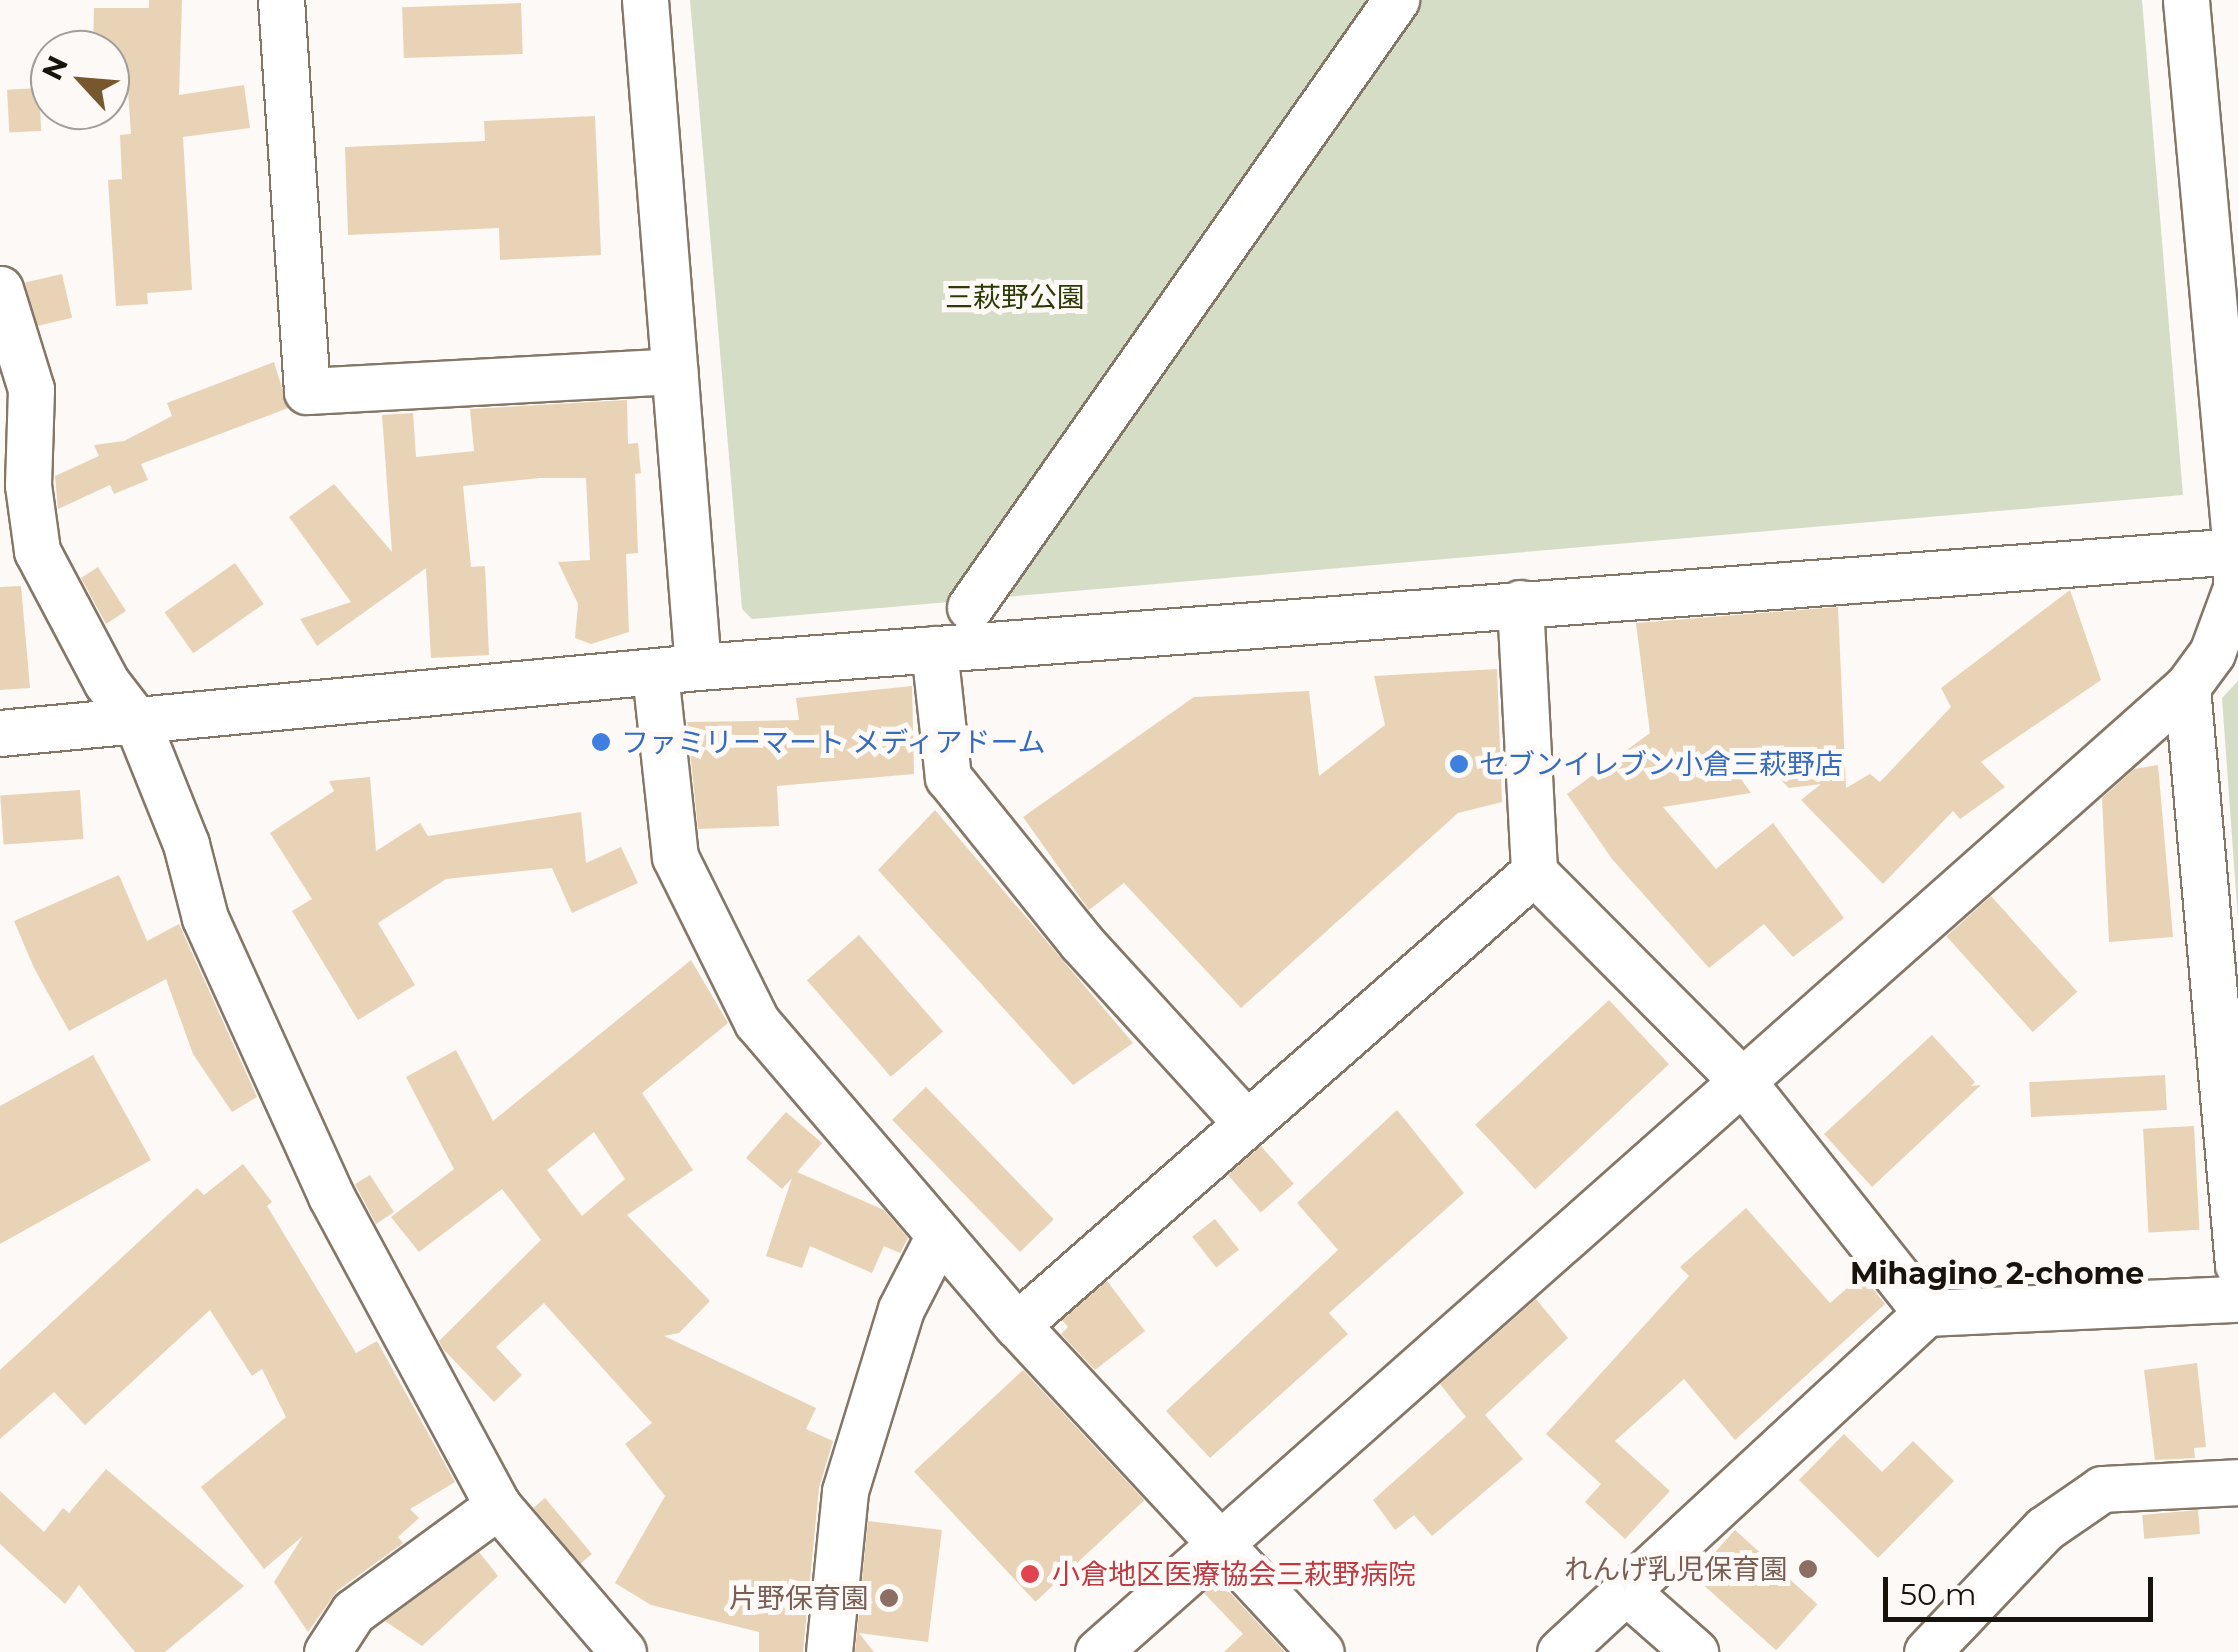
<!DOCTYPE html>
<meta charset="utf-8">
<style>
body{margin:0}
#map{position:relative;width:2238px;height:1652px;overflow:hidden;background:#fdf9f6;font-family:Montserrat,"Noto Sans JP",sans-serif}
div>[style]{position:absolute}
.green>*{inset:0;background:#d5ddc7}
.building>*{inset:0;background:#e9d3b6;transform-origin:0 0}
.roads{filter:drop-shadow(2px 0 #857768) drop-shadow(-2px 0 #857768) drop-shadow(0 2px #857768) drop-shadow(0 -2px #857768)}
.minor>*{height:45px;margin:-22.5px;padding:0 22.5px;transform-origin:22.5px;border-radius:22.5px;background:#fff}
.dots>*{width:28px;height:28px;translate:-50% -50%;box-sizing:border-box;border:5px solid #fdf9f6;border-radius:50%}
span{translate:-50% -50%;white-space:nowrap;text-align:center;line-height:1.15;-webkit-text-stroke:10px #fdf9f6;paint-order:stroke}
.park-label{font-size:28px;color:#2c3a05}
.shop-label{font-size:28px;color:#366cbe}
.left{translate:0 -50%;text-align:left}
.education-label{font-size:28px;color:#785e54}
.right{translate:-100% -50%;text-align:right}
.health-label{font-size:28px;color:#be3a42}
.neighbourhood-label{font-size:30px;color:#19130e;font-weight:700}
.north{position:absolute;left:30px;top:30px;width:100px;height:100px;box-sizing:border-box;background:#fdf9f6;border:2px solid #a29d99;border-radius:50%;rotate:296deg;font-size:28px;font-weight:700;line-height:40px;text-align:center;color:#19130e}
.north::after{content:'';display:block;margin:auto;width:35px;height:45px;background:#77572d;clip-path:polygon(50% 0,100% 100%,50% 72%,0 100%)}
.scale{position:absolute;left:1883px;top:1577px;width:270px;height:45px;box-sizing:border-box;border:5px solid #19130e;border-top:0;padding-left:12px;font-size:30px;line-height:35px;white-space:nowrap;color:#19130e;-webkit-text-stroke:8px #fdf9f6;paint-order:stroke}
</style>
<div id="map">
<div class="green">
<div style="clip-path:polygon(690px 0,2142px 0,2183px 495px,752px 619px,742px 609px)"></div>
<div style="clip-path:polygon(2238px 681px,2238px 920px,2222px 698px)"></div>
</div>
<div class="building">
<div style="clip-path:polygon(149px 0,182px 0,179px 95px,244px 85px,250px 128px,183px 137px,192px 290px,147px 293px,148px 304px,116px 306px,108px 180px,122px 179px,120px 135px,131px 134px,127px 77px,110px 77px,110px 50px,93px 50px,94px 8px,149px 8px)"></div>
<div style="left:521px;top:3px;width:51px;height:119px;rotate:88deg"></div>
<div style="left:39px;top:88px;width:43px;height:32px;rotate:87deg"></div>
<div style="clip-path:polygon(595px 116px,601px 255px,500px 260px,499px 228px,348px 235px,345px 147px,485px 141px,484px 121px)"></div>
<div style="left:62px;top:274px;width:45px;height:38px;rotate:77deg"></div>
<div style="clip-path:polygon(274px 362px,288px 408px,141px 464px,148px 480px,114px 494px,110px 485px,58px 509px,55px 476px,99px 456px,94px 445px,124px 441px,172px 416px,167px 403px)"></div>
<div style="clip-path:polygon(627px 400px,628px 444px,638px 443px,641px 473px,635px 474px,638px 553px,626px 554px,629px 632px,591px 644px,575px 638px,578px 604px,558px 562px,590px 560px,586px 478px,540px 478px,463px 486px,471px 567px,485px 566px,489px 655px,431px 658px,426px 568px,317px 646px,300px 619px,351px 602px,289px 517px,334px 484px,392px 552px,382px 415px,413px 413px,416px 457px,474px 451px,470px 409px)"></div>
<div style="left:235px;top:563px;width:50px;height:86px;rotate:55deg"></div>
<div style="clip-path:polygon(98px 567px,126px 611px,106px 624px,81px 578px)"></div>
<div style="clip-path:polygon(21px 586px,30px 688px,0 690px,0 587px)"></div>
<div style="clip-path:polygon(2070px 590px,2101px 680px,1981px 762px,2005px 787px,1960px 819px,1953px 811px,1883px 884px,1801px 800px,1821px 784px,1789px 788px,1762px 761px,1741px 779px,1751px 793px,1663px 807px,1716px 869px,1773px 823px,1844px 918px,1793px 957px,1764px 924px,1709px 968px,1612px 859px,1567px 794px,1650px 733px,1636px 623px,1838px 607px,1846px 788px,1870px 774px,1880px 782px,1951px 707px,1941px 688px)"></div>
<div style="clip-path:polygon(1497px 669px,1502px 802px,1458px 813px,1241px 1008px,1124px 883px,1089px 910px,1023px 817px,1194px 697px,1309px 691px,1319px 776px,1385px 725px,1374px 676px)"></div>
<div style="clip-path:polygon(912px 686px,914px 774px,777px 786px,779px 826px,698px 829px,687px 722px,799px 720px,796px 698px)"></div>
<div style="clip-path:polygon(2158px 765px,2173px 937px,2109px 942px,2102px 798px,2134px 769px)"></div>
<div style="clip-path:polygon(370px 777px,376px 851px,420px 823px,428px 836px,581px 812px,586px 863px,621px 847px,638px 883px,572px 913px,552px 868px,446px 879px,378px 923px,415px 985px,358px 1020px,292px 911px,312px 899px,270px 833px,334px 791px,329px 781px)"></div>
<div style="left:80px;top:790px;width:49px;height:80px;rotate:86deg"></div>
<div style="clip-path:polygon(935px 810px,1133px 1043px,1073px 1085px,878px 870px)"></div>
<div style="clip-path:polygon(119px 875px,147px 941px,179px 924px,257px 1097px,232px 1112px,193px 1054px,166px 979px,69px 1031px,34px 968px,14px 921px)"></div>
<div style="left:1991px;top:896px;width:129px;height:60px;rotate:48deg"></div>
<div style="left:859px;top:935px;width:128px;height:69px;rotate:49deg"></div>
<div style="clip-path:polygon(evenodd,691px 960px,728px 1023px,642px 1093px,693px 1170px,627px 1215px,710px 1301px,679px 1333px,664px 1336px,816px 1408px,806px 1429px,833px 1441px,819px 1488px,803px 1652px,759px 1652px,759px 1632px,651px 1605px,615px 1583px,665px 1496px,625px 1444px,652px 1423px,544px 1303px,496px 1347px,522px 1375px,494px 1402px,443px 1349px,439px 1341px,541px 1240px,502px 1189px,419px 1252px,391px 1217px,454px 1169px,406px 1077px,456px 1050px,493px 1121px,691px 960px,594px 1132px,625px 1179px,582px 1216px,547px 1170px,594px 1132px)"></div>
<div style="left:1609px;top:1000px;width:88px;height:183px;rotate:47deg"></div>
<div style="clip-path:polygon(1932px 1035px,1975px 1082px,1971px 1086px,1981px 1085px,1872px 1187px,1824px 1134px)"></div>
<div style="clip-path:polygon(93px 1055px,151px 1160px,0 1244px,0 1106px)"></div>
<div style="left:2165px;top:1075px;width:35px;height:136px;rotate:87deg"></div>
<div style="left:926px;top:1087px;width:184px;height:47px;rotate:46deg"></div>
<div style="clip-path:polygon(1397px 1110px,1464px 1193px,1329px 1313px,1348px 1334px,1210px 1458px,1166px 1411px,1338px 1250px,1297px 1203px)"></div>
<div style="clip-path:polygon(786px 1112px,822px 1143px,797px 1172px,884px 1210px,908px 1238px,900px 1253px,884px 1246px,872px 1273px,810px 1246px,802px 1268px,766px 1256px,792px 1178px,782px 1189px,746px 1158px)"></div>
<div style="left:2194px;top:1126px;width:104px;height:51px;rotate:87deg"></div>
<div style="left:1261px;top:1146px;width:50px;height:44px;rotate:49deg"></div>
<div style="clip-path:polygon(243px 1164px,272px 1202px,267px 1206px,356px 1353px,377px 1341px,455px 1482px,410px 1509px,419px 1518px,398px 1537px,403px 1543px,337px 1591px,308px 1632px,274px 1582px,303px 1536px,264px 1569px,201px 1487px,286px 1417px,262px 1369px,252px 1376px,210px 1310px,85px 1425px,54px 1392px,0 1439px,0 1370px,197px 1188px,204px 1195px)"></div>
<div style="clip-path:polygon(370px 1175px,394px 1212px,376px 1224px,355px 1184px)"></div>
<div style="clip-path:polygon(1746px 1208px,1830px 1303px,1862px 1275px,1885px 1304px,1735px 1440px,1684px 1379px,1615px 1441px,1670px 1491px,1625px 1539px,1585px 1502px,1601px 1484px,1546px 1434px,1689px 1276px,1680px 1267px)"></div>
<div style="left:1215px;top:1219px;width:39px;height:29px;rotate:52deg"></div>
<div style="clip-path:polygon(1107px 1281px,1145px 1331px,1095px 1370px,1061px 1334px,1068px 1327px,1062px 1320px)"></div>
<div style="clip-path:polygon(1536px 1299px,1568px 1338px,1485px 1415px,1523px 1459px,1432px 1536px,1414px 1515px,1395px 1530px,1373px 1500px,1466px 1417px,1440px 1384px)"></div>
<div style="clip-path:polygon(2197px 1363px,2206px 1447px,2194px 1448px,2195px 1458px,2155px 1460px,2144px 1370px)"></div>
<div style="left:1023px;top:1370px;width:178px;height:149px;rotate:47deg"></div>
<div style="clip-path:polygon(1844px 1434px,1882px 1472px,1913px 1441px,1954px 1481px,1878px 1558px,1799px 1480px)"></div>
<div style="clip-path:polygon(106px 1469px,244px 1586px,165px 1652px,135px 1652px,79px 1585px,65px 1604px,0 1544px,0 1491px,44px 1532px,63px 1508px,69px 1513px)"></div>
<div style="left:545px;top:1498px;width:73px;height:15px;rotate:50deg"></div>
<div style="left:2198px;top:1510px;width:24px;height:56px;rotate:85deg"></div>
<div style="clip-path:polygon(868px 1521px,942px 1530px,928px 1642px,859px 1633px,874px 1652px,855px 1652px)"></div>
<div style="left:1735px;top:1530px;width:111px;height:62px;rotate:42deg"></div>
<div style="clip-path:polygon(479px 1552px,498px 1576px,422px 1646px,385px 1621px)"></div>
<div style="clip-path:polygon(1218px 1580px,1285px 1652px,1224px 1652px,1243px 1634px,1204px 1593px)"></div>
</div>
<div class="roads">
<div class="minor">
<div style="left:281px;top:0;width:392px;rotate:86.2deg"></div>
<div style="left:307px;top:391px;width:368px;rotate:-3.1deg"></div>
<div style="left:645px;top:0;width:669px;rotate:85.46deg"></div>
<div style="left:0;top:289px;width:105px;rotate:72.8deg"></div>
<div style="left:31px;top:389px;width:96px;rotate:91.8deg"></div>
<div style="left:28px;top:485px;width:67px;rotate:82.2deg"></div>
<div style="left:37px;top:551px;width:149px;rotate:62.1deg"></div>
<div style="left:107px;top:683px;width:49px;rotate:52.4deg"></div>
<div style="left:137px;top:722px;width:131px;rotate:68.1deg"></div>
<div style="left:186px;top:844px;width:76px;rotate:75.6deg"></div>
<div style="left:205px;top:918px;width:305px;rotate:65.6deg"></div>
<div style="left:331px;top:1196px;width:352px;rotate:61.7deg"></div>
<div style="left:498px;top:1506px;width:192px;rotate:49.4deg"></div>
<div style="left:1520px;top:603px;width:269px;rotate:87deg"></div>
<div style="left:1534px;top:872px;width:298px;rotate:45.1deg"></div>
<div style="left:1744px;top:1083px;width:293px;rotate:51.6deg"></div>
<div style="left:970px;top:607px;width:742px;rotate:-54.94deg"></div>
<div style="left:934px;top:649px;width:129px;rotate:83.8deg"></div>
<div style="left:948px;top:777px;width:212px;rotate:51.1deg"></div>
<div style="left:1081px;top:942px;width:245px;rotate:47.6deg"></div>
<div style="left:655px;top:673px;width:185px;rotate:83.8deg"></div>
<div style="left:675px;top:857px;width:184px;rotate:63.6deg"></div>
<div style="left:757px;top:1022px;width:399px;rotate:49.4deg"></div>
<div style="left:1017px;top:1325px;width:446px;rotate:47.1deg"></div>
<div style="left:2187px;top:687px;width:580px;rotate:84.96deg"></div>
<div style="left:0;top:733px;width:701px;rotate:-5.4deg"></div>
<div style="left:698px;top:667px;width:1544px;rotate:-4.31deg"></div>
<div style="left:1017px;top:1325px;width:687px;rotate:-41.23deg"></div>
<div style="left:1627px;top:1592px;width:91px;rotate:41.4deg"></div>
<div style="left:327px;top:1652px;width:48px;rotate:-57deg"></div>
<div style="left:353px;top:1612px;width:180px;rotate:-36.2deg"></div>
<div style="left:829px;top:1652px;width:162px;rotate:-84.3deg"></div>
<div style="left:845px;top:1491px;width:190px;rotate:-72.9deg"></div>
<div style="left:901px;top:1309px;width:83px;rotate:-62.8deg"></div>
<div style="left:1098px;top:1652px;width:1455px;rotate:-41.55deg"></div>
<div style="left:2187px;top:687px;width:42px;rotate:-53.7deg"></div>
<div style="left:2212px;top:653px;width:69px;rotate:-69.7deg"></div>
<div style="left:2236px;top:588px;width:37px;rotate:-90deg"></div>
<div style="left:2236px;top:551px;width:553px;rotate:-95.19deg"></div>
<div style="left:1560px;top:1652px;width:499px;rotate:-42.8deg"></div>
<div style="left:1926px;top:1313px;width:312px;rotate:-2.6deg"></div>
<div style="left:1927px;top:1652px;width:170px;rotate:-46.4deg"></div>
<div style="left:2044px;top:1529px;width:70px;rotate:-34.6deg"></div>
<div style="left:2102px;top:1489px;width:136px;rotate:-2.9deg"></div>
</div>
</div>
<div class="dots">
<div style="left:601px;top:742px;background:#3f7fe0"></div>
<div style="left:1459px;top:764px;background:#3f7fe0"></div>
<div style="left:1808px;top:1569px;background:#8d6e63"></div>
<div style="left:1030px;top:1574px;background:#e0444e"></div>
<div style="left:889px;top:1598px;background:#8d6e63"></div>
</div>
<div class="park-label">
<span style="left:1015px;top:297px">三萩野公園</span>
</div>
<div class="shop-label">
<span class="left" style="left:621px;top:742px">ファミリーマート メディアドーム</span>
<span class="left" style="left:1479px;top:764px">セブンイレブン小倉三萩野店</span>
</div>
<div class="education-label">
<span class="right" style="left:1788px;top:1569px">れんげ乳児保育園</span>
<span class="right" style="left:869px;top:1598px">片野保育園</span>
</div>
<div class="health-label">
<span class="left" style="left:1052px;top:1574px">小倉地区医療協会三萩野病院</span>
</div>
<div class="neighbourhood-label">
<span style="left:1997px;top:1274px">Mihagino 2-chome</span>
</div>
<div class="north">N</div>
<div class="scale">50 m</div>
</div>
